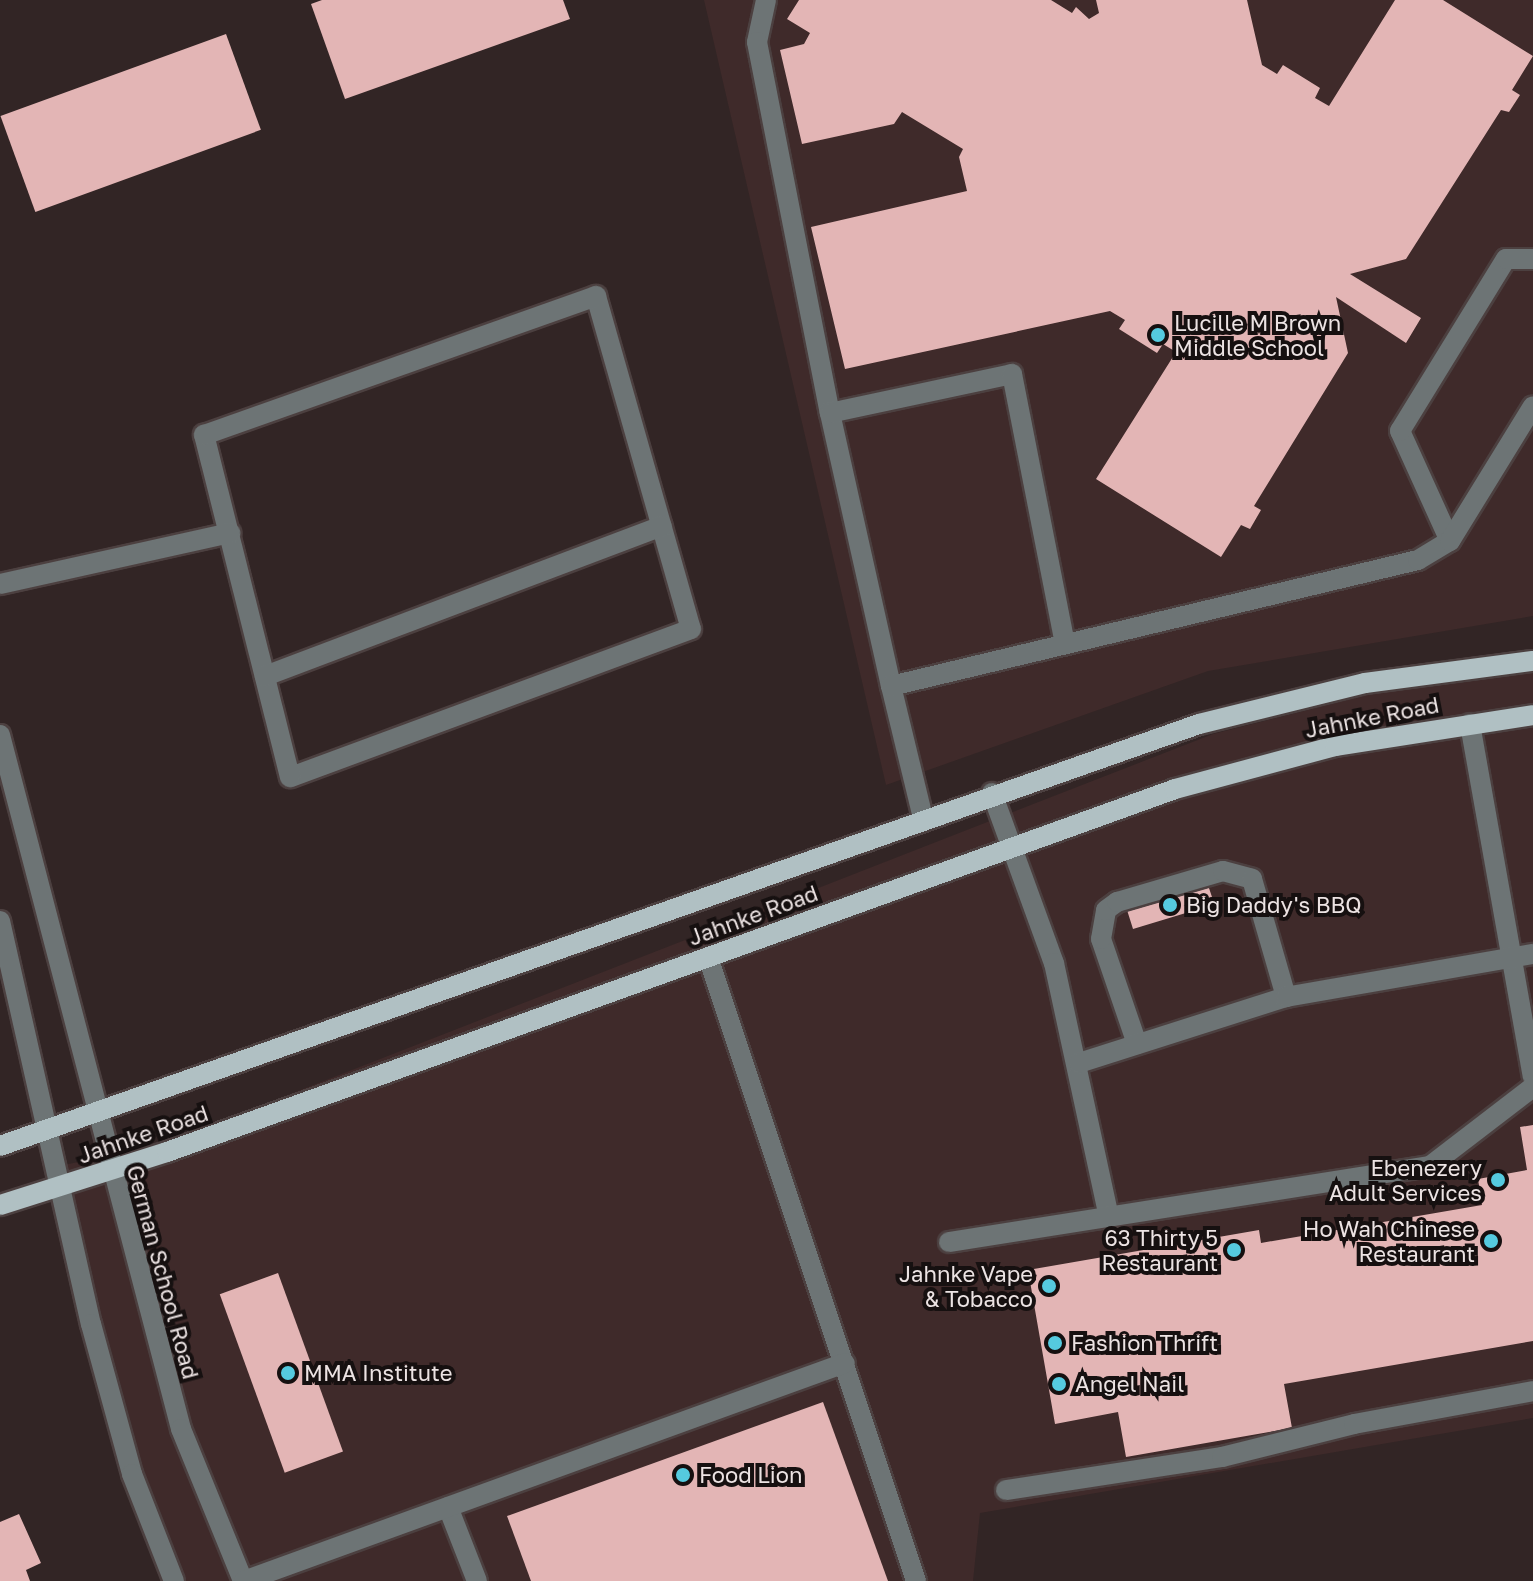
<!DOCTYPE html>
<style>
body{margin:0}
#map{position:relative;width:1533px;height:1581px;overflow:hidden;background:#322525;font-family:"Golos Text",sans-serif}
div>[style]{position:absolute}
.built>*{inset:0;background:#3f2a2a}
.building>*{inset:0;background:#e3b5b5;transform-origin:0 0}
.roads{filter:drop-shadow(2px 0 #4c4040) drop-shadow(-2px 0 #4c4040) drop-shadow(0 2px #4c4040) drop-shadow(0 -2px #4c4040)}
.minor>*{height:20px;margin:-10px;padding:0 10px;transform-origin:10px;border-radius:10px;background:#6d7475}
.major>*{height:20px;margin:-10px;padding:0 10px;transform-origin:10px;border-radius:10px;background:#b0c0c3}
.dots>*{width:22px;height:22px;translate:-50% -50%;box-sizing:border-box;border:4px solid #161010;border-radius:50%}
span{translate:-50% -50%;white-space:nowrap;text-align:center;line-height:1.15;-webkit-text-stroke:8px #161010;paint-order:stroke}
.poi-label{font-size:22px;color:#ece3e3}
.left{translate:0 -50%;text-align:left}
.right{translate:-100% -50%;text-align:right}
.street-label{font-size:22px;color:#ece3e3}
</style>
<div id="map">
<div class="built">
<div style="clip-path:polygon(704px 0,1533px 0,1533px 616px,1208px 671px,886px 785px)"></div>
<div style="clip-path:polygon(1533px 653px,1533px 1418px,980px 1513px,973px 1581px,172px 1581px,154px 1550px,44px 1169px,157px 1146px,1213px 734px)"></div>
</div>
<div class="building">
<div style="clip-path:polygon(322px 0,563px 0,570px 19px,345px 99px,311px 4px)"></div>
<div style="clip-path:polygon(799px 0,1051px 0,1072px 13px,1076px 7px,1089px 19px,1099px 13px,1096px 0,1247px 0,1262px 65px,1277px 74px,1283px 65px,1320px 88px,1315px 98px,1329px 106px,1395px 0,1443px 0,1533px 56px,1512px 90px,1520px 95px,1509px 112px,1501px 110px,1406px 259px,1350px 274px,1421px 318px,1406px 343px,1336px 297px,1348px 353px,1254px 506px,1261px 510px,1250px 529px,1241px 525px,1221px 557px,1096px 479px,1176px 352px,1163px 344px,1157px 353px,1119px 329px,1125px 320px,1110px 311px,845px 369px,811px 227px,967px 191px,959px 157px,963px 149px,902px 112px,894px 124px,802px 144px,780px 50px,804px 44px,810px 33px,787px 19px)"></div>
<div style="left:226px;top:34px;width:102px;height:240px;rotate:70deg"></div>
<div style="clip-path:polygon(1208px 885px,1212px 897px,1197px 902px,1199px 909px,1133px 929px,1127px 910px)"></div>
<div style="clip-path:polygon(1533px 1125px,1533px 1341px,1284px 1384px,1292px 1428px,1126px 1457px,1118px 1412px,1055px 1424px,1028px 1270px,1259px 1230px,1261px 1243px,1482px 1205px,1478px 1179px,1527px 1170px,1520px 1127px)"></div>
<div style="left:278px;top:1273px;width:190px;height:62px;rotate:70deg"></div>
<div style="clip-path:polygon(823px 1402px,888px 1581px,531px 1581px,507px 1516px)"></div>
<div style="clip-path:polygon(19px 1514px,41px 1563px,26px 1570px,30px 1581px,0 1581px,0 1522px)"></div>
</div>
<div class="roads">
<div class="minor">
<div style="left:766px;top:0;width:43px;rotate:102.1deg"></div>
<div style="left:757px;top:42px;width:378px;rotate:78.9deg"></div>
<div style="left:596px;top:296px;width:346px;rotate:74.1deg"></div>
<div style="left:691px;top:629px;width:427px;rotate:159.7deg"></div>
<div style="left:290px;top:777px;width:353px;rotate:-104.1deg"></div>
<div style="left:204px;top:435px;width:416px;rotate:-19.5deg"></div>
<div style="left:1450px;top:541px;width:121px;rotate:-114.4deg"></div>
<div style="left:1400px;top:431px;width:202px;rotate:-58.4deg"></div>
<div style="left:1506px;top:259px;width:27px"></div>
<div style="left:0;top:584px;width:236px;rotate:-12.5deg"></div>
<div style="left:265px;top:676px;width:424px;rotate:-20.7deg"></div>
<div style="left:891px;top:686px;width:280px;rotate:-102.6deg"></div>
<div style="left:830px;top:413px;width:186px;rotate:-12.1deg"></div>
<div style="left:1012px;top:374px;width:275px;rotate:78.9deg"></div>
<div style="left:1470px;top:724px;width:358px;rotate:79.9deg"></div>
<div style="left:0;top:735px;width:717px;rotate:75.38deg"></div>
<div style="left:181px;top:1429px;width:164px;rotate:67.8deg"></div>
<div style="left:992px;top:793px;width:181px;rotate:70deg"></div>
<div style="left:1054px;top:963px;width:260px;rotate:77.8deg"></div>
<div style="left:923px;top:818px;width:136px;rotate:-103.6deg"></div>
<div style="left:891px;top:686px;width:542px;rotate:-13.45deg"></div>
<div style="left:1418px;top:560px;width:37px;rotate:-31deg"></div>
<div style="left:1450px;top:541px;width:158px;rotate:-58.4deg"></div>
<div style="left:0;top:921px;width:413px;rotate:77.3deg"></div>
<div style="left:91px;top:1324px;width:156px;rotate:74.7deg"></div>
<div style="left:132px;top:1474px;width:115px;rotate:68.6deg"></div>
<div style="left:708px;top:957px;width:658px;rotate:71.57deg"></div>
<div style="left:1137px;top:1044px;width:111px;rotate:-108.9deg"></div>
<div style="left:1101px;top:939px;width:29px;rotate:-80deg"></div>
<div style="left:1106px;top:910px;width:14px;rotate:-36deg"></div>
<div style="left:1117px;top:902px;width:110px;rotate:-16.3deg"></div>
<div style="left:1223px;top:871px;width:30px;rotate:15deg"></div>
<div style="left:1252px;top:879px;width:123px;rotate:73.9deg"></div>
<div style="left:1079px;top:1063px;width:217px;rotate:-17.7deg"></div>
<div style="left:1286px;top:997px;width:251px;rotate:-9.9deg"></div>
<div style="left:949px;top:1242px;width:487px;rotate:-9deg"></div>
<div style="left:1430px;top:1166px;width:130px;rotate:-37.5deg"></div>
<div style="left:1006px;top:1490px;width:219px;rotate:-8.7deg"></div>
<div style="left:1222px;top:1457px;width:136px;rotate:-14deg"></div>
<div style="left:1354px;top:1424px;width:182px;rotate:-10.4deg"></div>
<div style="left:448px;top:1507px;width:79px;rotate:68.6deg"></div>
<div style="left:244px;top:1581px;width:639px;rotate:-19.94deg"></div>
</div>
<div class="major">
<div style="left:0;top:1146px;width:1271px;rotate:-19.39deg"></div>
<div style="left:1199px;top:724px;width:171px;rotate:-13.9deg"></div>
<div style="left:1365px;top:683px;width:169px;rotate:-7.5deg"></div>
<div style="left:0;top:1205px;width:175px;rotate:-17.6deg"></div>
<div style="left:167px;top:1152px;width:1071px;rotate:-19.8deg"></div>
<div style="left:1175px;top:789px;width:166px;rotate:-15deg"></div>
<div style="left:1335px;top:746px;width:200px;rotate:-8.9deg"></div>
</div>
</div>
<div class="dots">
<div style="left:1158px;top:335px;background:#55cadf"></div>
<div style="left:1170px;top:905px;background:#55cadf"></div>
<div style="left:1498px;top:1180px;background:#55cadf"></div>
<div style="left:1491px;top:1241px;background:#55cadf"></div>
<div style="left:1234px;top:1250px;background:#55cadf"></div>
<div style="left:1049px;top:1286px;background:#55cadf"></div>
<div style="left:1055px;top:1343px;background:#55cadf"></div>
<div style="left:288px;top:1373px;background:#55cadf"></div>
<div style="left:1059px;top:1384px;background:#55cadf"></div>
<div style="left:683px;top:1475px;background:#55cadf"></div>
</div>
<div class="poi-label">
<span class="left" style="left:1174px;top:335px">Lucille M Brown<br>Middle School</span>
<span class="left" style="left:1186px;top:905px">Big Daddy's BBQ</span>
<span class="right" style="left:1482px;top:1180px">Ebenezery<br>Adult Services</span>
<span class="right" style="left:1475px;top:1241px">Ho Wah Chinese<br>Restaurant</span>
<span class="right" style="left:1218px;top:1250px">63 Thirty 5<br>Restaurant</span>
<span class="right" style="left:1033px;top:1286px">Jahnke Vape<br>&amp; Tobacco</span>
<span class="left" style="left:1071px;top:1343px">Fashion Thrift</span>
<span class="left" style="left:304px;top:1373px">MMA Institute</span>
<span class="left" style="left:1075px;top:1384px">Angel Nail</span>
<span class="left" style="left:699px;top:1475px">Food Lion</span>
</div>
<div class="street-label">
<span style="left:1372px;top:717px;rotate:-11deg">Jahnke Road</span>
<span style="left:753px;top:915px;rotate:-20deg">Jahnke Road</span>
<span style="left:143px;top:1134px;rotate:-19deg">Jahnke Road</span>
<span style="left:163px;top:1272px;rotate:75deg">German School Road</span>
</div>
</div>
